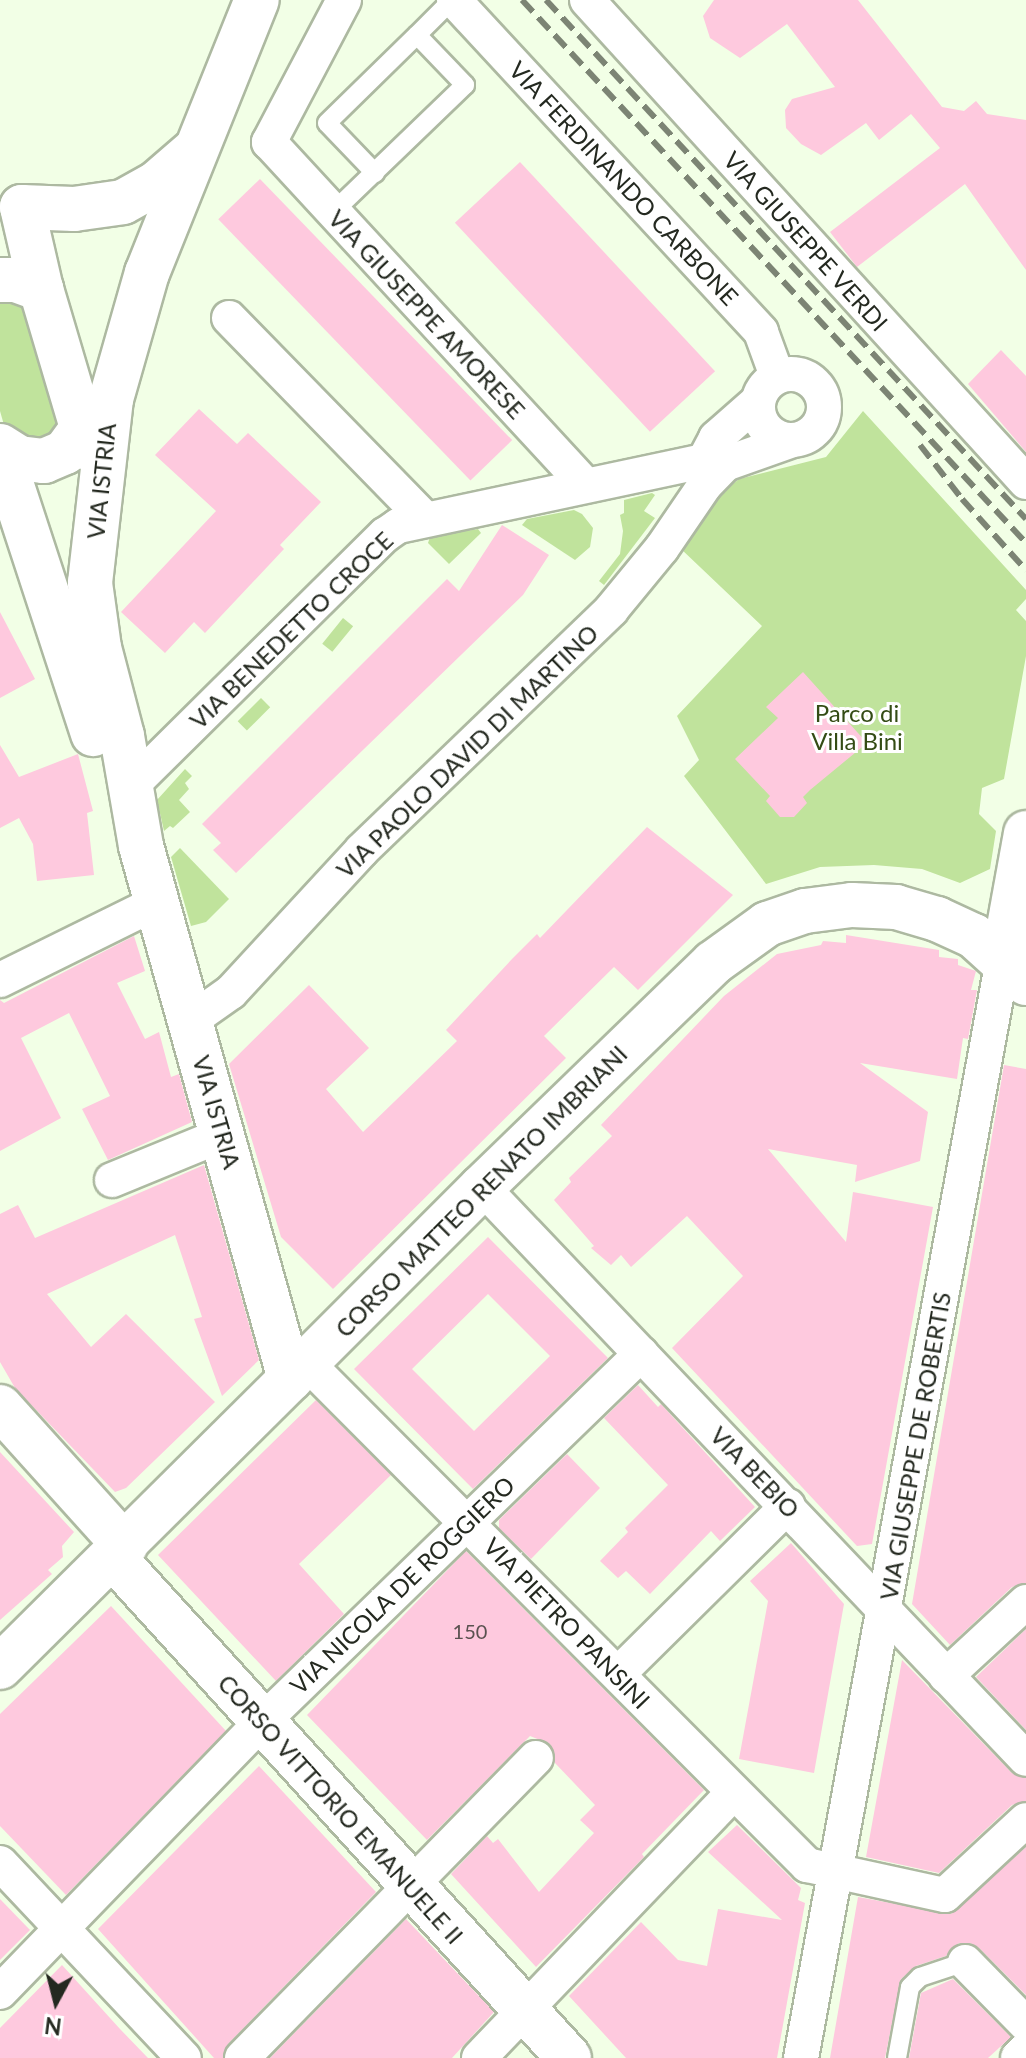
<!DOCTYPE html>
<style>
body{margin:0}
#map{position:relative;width:1026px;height:2058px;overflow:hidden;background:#f2ffe6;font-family:Lato,sans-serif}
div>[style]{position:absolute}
.green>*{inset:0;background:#c0e39c;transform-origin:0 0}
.building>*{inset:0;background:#fec9de;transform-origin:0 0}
.roads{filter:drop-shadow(2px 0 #adb9a1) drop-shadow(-2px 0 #adb9a1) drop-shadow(0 2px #adb9a1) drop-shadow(0 -2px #adb9a1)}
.service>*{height:18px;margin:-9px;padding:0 9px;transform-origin:9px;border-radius:9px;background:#fff}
.minor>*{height:34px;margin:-17px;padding:0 17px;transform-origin:17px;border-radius:17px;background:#fff}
.minor>.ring{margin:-17px;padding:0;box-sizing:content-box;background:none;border:34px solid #fff;border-radius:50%}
.tertiary>*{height:44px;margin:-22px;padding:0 22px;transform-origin:22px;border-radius:22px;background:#fff}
.secondary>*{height:44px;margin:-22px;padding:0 22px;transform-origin:22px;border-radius:22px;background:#fff}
.rail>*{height:6px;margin-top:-3px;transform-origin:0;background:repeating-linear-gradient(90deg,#7c8474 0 16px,transparent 0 24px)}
span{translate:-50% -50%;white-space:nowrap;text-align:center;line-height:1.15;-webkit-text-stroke:6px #fff;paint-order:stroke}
.number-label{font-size:20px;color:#5a5150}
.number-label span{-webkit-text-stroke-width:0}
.street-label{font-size:24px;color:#242920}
.park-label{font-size:24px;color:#344c15}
.north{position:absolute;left:16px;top:1962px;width:80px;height:80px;-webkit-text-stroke:6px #fff;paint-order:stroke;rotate:187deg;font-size:22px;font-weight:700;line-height:32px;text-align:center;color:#242920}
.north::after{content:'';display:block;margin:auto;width:28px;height:36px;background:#242920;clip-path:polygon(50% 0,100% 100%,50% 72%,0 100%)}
</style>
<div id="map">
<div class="green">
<div style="clip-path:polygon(0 293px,31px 304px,64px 424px,43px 442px,6px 432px,0 411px)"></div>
<div style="clip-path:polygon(863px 411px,1026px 590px,1026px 599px,1016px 610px,1026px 621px,1026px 656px,1004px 779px,982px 788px,979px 814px,996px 831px,990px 869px,960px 883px,922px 869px,874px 865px,820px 867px,766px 884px,684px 776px,699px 760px,677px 716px,762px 626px,680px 548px,715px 499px,739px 479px,826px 457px)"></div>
<div style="clip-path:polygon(652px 493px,655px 495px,644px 511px,655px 518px,604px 585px,599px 581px,620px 554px,623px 531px,620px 515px,624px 513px,624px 500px)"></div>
<div style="clip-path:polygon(574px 510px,582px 514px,593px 528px,590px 547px,575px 560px,522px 525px,527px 519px)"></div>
<div style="clip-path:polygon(478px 529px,481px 533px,449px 564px,428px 543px,430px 537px)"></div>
<div style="left:343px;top:618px;width:13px;height:33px;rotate:39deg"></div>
<div style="left:261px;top:698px;width:13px;height:33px;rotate:45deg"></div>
<div style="clip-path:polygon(185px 769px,192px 776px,185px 783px,189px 789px,179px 800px,190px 812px,173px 828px,170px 826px,164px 831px,157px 800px)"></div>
<div style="clip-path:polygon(180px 848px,229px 899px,206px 922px,191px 926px,171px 857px)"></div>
</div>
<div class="building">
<div style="clip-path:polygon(714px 0,858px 0,942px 107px,964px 111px,976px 101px,987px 114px,1026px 120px,1026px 270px,965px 184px,857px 267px,830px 232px,940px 148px,911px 114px,879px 140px,866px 123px,821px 155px,801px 144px,786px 128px,785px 110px,792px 99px,835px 87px,787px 24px,740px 58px,710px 38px,703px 16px)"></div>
<div style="left:520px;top:162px;width:286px;height:89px;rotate:47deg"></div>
<div style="left:260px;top:179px;width:363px;height:58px;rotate:46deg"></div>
<div style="clip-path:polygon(1001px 350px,1026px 376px,1026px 452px,968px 384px)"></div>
<div style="clip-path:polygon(199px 409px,237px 444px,248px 433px,321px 502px,280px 545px,284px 549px,205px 633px,194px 622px,165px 653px,121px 612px,216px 511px,155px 455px)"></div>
<div style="clip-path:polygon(502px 525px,549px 555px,523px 595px,236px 873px,213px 850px,221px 843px,202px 824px,447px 579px,459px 591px)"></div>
<div style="clip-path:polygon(0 612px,35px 679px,0 698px)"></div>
<div style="clip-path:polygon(803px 672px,867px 743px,810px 790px,803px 797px,807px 803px,794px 817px,780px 817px,766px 801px,770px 796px,735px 759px,778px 718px,766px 707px)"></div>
<div style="clip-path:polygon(0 745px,19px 777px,78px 754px,93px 811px,87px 813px,94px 875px,37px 881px,33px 844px,19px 818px,0 828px)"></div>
<div style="clip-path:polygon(647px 827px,733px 895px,638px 990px,614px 967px,544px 1036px,566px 1058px,333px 1289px,281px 1237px,229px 1064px,309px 985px,369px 1048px,326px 1089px,363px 1132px,457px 1041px,446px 1030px,512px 959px,537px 934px,540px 938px)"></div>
<div style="clip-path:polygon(846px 935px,939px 950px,939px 957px,958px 959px,958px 965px,976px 971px,971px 990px,977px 990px,968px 1039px,963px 1038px,957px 1079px,860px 1063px,928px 1112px,920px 1161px,855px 1182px,857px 1165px,768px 1149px,846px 1242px,853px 1192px,933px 1207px,872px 1544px,857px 1546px,672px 1348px,743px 1276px,687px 1216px,631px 1267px,621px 1255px,611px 1265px,591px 1248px,594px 1246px,554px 1200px,571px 1182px,569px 1178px,612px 1136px,601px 1125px,724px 996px,777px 954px,821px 945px,823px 941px,846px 943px)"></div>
<div style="clip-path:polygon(134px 936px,145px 971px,117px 983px,145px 1039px,159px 1032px,171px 1077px,179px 1074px,192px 1122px,108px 1160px,82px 1109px,110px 1096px,69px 1013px,21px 1038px,61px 1118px,0 1151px,0 1000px,4px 1003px)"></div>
<div style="clip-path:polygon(1004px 1065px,1026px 1069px,1026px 1583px,1012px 1587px,950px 1645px,912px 1604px)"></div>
<div style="clip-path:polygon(204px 1165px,259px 1360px,222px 1396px,194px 1319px,202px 1317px,175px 1235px,47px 1294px,91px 1347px,126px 1314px,215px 1402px,126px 1488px,115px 1492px,15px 1388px,0 1362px,0 1214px,18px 1205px,35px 1238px)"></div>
<div style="clip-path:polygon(evenodd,488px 1237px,608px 1358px,473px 1489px,354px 1369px,488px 1237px,488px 1294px,550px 1356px,474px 1431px,412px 1369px,488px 1294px)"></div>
<div style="clip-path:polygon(638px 1385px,658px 1407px,661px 1404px,755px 1507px,720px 1541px,711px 1531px,650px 1594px,626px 1571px,618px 1578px,600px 1561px,628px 1532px,625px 1528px,668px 1485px,604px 1418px)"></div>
<div style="clip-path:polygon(316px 1400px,391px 1475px,299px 1564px,344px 1614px,276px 1681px,158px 1555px)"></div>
<div style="clip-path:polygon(0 1452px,74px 1532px,62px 1546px,63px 1557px,48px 1570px,52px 1574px,0 1620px)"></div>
<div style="clip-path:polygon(567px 1454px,600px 1488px,531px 1559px,499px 1528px,499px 1520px)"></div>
<div style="clip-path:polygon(791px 1543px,844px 1604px,814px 1773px,739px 1759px,768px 1601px,750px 1581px)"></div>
<div style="clip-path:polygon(466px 1551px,704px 1790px,642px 1854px,644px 1857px,536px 1967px,451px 1874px,487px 1836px,493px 1843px,498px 1839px,539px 1892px,594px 1833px,580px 1820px,595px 1805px,555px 1763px,550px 1744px,530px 1736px,427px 1840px,307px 1715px)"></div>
<div style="clip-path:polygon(111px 1606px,226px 1731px,66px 1895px,0 1826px,0 1714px)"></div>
<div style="clip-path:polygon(1026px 1629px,1026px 1730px,976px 1677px)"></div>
<div style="clip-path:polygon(902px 1660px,1012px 1773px,1026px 1778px,1026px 1801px,1012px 1805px,939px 1873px,866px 1857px)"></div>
<div style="clip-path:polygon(259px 1766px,376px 1892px,228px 2044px,223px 2058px,214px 2058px,98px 1929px)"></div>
<div style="clip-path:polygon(737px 1825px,801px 1888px,798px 1900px,805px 1903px,777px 2058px,626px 2058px,569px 1996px,641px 1922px,678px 1960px,707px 1966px,718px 1909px,782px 1920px,708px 1852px)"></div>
<div style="clip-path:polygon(1026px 1847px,1026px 1995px,979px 1948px,970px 1943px,959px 1943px,946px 1956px,916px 1966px,901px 1979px,885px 2058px,830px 2058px,858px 1897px,951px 1914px)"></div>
<div style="clip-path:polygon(0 1899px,30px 1930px,0 1960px)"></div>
<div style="clip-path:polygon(406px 1919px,494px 2012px,452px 2058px,270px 2058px)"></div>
<div style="clip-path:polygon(62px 1965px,120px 2029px,148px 2058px,0 2058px,0 2028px)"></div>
<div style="clip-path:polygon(953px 1979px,1011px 2037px,988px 2058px,909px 2058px,921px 1993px)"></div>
</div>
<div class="roads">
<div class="service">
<div style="left:375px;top:173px;width:69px;rotate:-133.8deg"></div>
<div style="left:327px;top:123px;width:126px;rotate:-44.4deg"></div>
<div style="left:333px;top:212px;width:183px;rotate:-43.9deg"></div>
<div style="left:465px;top:85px;width:69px;rotate:-133.8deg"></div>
<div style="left:417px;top:35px;width:49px;rotate:-45deg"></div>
<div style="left:897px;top:2058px;width:72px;rotate:-79.6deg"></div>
<div style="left:910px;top:1987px;width:14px;rotate:-45deg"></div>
<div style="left:920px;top:1977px;width:47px;rotate:-18.4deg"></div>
</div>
<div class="minor">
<div style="left:344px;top:0;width:161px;rotate:117.8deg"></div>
<div style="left:269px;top:142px;width:467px;rotate:47.3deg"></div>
<div style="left:454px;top:0;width:452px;rotate:47.2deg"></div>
<div style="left:761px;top:332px;width:47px;rotate:70deg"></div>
<div style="left:587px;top:0;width:652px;rotate:47.67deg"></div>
<div style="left:229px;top:318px;width:281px;rotate:45.7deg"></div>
<div class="ring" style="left:758px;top:374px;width:32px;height:32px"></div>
<div style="left:704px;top:461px;width:26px;rotate:-62deg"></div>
<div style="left:716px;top:438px;width:55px;rotate:-41.3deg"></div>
<div style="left:132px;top:785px;width:356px;rotate:-44.7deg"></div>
<div style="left:385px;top:535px;width:16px;rotate:-35deg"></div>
<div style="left:398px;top:526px;width:313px;rotate:-12deg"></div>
<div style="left:704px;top:461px;width:21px;rotate:8deg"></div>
<div style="left:725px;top:464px;width:69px;rotate:-19.5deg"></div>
<div style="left:0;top:980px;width:174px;rotate:-26.3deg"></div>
<div style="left:190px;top:1021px;width:50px;rotate:-35.3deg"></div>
<div style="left:231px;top:992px;width:193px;rotate:-47.3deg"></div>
<div style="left:362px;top:850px;width:346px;rotate:-43.9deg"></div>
<div style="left:611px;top:610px;width:80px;rotate:-50.6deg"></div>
<div style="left:662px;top:548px;width:76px;rotate:-55.7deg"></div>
<div style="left:705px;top:485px;width:29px;rotate:-46deg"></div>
<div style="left:112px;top:1180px;width:121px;rotate:-22.3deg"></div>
<div style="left:482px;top:1187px;width:789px;rotate:46.44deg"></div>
<div style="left:307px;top:1363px;width:709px;rotate:45.11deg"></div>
<div style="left:807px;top:1865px;width:141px;rotate:12.3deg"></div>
<div style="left:945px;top:1895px;width:110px;rotate:-42.8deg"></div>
<div style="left:618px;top:1674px;width:239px;rotate:-44.7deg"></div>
<div style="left:946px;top:1676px;width:109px;rotate:-42.8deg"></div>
<div style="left:0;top:1863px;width:268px;rotate:46.7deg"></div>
<div style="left:965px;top:1962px;width:87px;rotate:45.5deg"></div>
<div style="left:0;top:1992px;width:375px;rotate:-45.9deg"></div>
<div style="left:261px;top:1723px;width:530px;rotate:-44.16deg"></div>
<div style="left:242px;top:2058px;width:420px;rotate:-45.6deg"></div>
<div style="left:479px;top:2058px;width:367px;rotate:-46.2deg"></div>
<div style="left:801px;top:2058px;width:1116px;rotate:-79.58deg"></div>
<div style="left:1018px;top:2058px;width:11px;rotate:-45deg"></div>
</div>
<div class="tertiary">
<div style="left:1003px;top:960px;width:129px;rotate:-79.7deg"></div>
<div style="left:290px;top:1379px;width:272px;rotate:-45deg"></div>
<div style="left:482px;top:1187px;width:322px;rotate:-44.1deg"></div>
<div style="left:713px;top:963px;width:67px;rotate:-35.8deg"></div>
<div style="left:767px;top:924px;width:40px;rotate:-18.9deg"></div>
<div style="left:805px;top:911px;width:47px;rotate:-7.3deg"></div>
<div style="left:852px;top:905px;width:44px;rotate:2.6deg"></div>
<div style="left:896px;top:907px;width:43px;rotate:16.3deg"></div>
<div style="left:937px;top:919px;width:41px;rotate:24.7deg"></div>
<div style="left:974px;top:936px;width:70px;rotate:42.1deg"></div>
<div style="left:0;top:1407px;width:187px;rotate:48deg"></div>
<div style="left:114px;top:1558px;width:676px;rotate:47.7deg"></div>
</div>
<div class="secondary">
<div style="left:22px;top:207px;width:84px;rotate:77deg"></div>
<div style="left:41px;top:289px;width:166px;rotate:73.5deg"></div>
<div style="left:22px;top:207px;width:52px;rotate:2.2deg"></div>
<div style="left:74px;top:209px;width:49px;rotate:-8.1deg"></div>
<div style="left:123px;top:202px;width:39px;rotate:-29deg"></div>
<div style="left:157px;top:183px;width:49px;rotate:-40.9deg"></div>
<div style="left:0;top:280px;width:16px"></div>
<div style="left:16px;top:280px;width:27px;rotate:20deg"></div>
<div style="left:89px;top:418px;width:29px;rotate:-41deg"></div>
<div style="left:111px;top:399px;width:131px;rotate:-74.1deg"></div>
<div style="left:147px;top:273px;width:294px;rotate:-68.1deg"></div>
<div style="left:0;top:446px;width:22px;rotate:32deg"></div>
<div style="left:19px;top:458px;width:25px;rotate:7deg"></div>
<div style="left:44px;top:461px;width:23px;rotate:-23deg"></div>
<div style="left:65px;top:452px;width:27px;rotate:-54deg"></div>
<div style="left:0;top:449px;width:300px;rotate:71.9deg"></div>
<div style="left:0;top:1667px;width:409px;rotate:-44.8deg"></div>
<div style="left:290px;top:1379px;width:553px;rotate:-105.62deg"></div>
<div style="left:141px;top:846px;width:112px;rotate:-99.8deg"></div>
<div style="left:122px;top:736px;width:91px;rotate:-104.6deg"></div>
<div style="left:99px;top:648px;width:66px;rotate:-97.9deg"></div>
<div style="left:90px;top:583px;width:185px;rotate:-83.5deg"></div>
</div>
</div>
<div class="rail">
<div style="left:522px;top:0;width:741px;rotate:47.13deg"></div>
<div style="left:546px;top:0;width:707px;rotate:47.24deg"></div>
<div style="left:920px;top:445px;width:68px;rotate:52.1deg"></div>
<div style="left:962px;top:499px;width:96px;rotate:48deg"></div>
</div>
<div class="number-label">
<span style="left:470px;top:1631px">150</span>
</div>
<div class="street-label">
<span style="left:624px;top:183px;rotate:47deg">VIA FERDINANDO CARBONE</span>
<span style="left:806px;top:241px;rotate:48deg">VIA GIUSEPPE VERDI</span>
<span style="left:427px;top:314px;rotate:47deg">VIA GIUSEPPE AMORESE</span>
<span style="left:101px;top:481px;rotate:-84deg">VIA ISTRIA</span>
<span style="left:291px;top:630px;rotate:-44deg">VIA BENEDETTO CROCE</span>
<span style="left:467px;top:751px;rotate:-44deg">VIA PAOLO DAVID DI MARTINO</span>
<span style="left:217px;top:1112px;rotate:74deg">VIA ISTRIA</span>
<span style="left:481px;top:1191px;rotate:-45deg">CORSO MATTEO RENATO IMBRIANI</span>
<span style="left:915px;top:1446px;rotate:-80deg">VIA GIUSEPPE DE ROBERTIS</span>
<span style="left:755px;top:1472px;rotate:46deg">VIA BEBIO</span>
<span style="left:402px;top:1585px;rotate:-44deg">VIA NICOLA DE ROGGIERO</span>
<span style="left:567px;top:1623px;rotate:46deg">VIA PIETRO PANSINI</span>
<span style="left:341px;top:1809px;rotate:48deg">CORSO VITTORIO EMANUELE II</span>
</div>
<div class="park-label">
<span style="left:857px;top:727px">Parco di<br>Villa Bini</span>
</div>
<div class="north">N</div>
</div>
